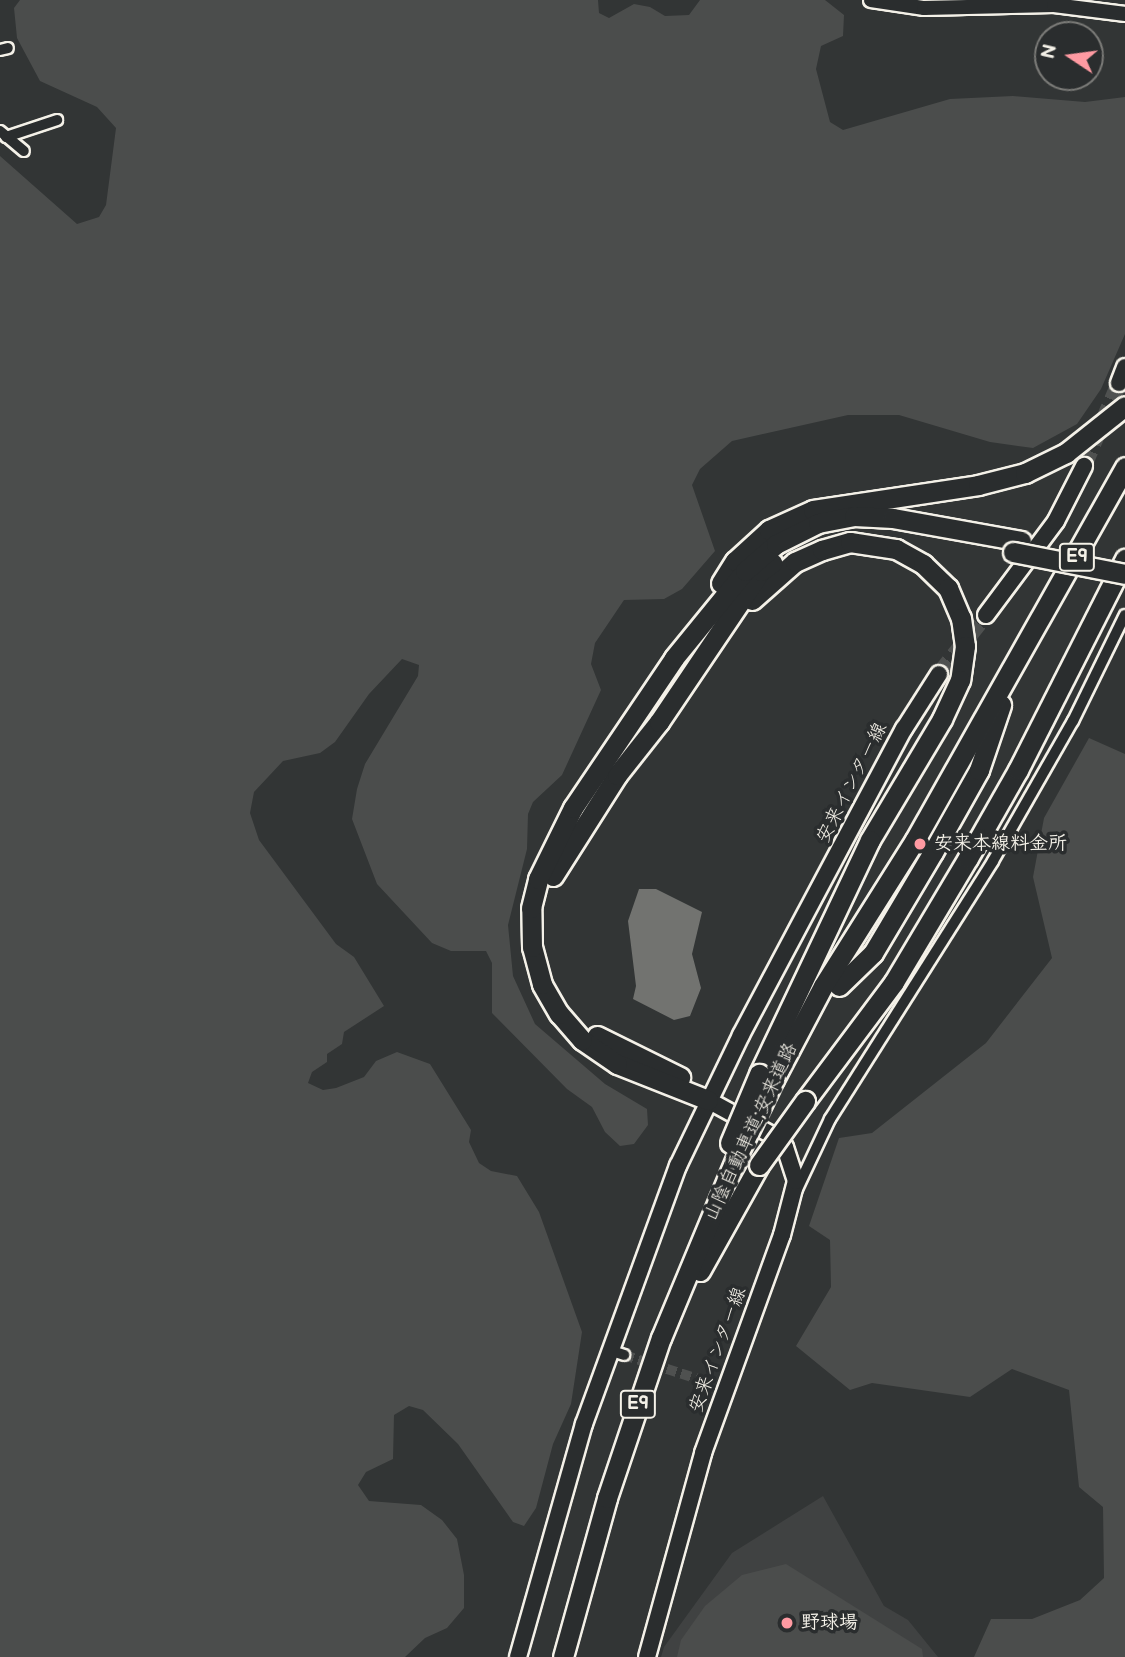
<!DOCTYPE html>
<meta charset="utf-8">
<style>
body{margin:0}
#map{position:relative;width:1125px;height:1657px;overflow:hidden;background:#323535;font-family:"Balsamiq Sans","Klee One",sans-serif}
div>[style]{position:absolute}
.built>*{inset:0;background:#404242}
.green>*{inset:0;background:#4b4d4c}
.water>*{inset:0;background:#727370}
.minor-tunnel>*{height:10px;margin-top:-5px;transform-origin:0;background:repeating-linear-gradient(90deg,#4f5150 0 10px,transparent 0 15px)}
.secondary-tunnel>*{height:16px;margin-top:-8px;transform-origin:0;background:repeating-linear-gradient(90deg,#4f5150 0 16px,transparent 0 24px)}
.roads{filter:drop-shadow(2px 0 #f4f1e8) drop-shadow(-2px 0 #f4f1e8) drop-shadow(0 2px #f4f1e8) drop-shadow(0 -2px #f4f1e8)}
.minor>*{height:10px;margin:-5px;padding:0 5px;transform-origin:5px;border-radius:5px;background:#2a2d2e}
.tertiary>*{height:14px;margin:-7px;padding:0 7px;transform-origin:7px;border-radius:7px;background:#2a2d2e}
.secondary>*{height:16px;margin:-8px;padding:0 8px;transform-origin:8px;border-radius:8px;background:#2a2d2e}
.motorway>*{height:19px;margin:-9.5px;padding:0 9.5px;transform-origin:9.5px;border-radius:9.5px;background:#2a2d2e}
.bridges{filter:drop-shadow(2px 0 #f4f1e8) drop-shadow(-2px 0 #f4f1e8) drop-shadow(0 2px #f4f1e8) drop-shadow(0 -2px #f4f1e8)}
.motorway-bridge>*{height:19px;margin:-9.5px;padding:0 9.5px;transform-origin:9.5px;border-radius:9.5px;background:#2a2d2e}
.dots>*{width:19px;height:19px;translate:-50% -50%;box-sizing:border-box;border:4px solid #2a2d2e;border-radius:50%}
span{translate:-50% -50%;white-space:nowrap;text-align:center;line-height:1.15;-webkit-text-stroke:7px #2a2d2e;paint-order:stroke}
.shield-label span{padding:2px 5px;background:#2a2d2e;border:2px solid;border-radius:5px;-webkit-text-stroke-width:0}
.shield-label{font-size:18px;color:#f4f1e8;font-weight:700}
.street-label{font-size:19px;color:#f4f1e8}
.poi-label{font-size:19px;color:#f4f1e8;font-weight:700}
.left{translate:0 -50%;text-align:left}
.north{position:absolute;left:1034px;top:21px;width:70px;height:70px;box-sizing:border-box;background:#2a2d2e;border:2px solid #7b7b78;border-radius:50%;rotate:283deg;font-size:19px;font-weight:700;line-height:28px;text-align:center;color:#f4f1e8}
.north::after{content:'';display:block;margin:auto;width:24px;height:32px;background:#ff9aa2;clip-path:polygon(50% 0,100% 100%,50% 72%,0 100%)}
</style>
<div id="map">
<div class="built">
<div style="clip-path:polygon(823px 1496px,884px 1606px,908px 1620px,938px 1657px,661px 1657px,664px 1647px,732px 1553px)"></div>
</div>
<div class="green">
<div style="clip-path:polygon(20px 0,598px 0,599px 13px,609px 18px,634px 4px,650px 7px,665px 16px,689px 15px,700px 0,825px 0,844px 15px,843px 36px,821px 46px,816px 69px,830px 122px,843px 130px,950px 99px,1013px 96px,1085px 102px,1125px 97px,1125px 334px,1101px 389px,1077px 424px,1033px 448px,990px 442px,899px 415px,848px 415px,732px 441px,700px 469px,692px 485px,715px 551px,682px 589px,664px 599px,624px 600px,595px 643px,591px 664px,601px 690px,562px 775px,533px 802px,528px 814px,527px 849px,508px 925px,513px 976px,535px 1024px,605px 1084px,647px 1109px,648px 1125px,634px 1144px,620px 1146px,605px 1132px,592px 1107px,567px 1089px,492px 1013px,492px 963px,486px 951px,451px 951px,432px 943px,377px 884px,352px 819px,357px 789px,365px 764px,418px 676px,419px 665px,402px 659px,369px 694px,335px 742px,320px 753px,283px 761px,254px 792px,250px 813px,259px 840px,336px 944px,354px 957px,384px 1006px,344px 1032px,342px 1044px,327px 1054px,327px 1062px,312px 1072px,308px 1083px,323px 1090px,336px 1088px,364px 1077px,376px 1061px,397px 1052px,430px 1064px,471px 1130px,469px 1142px,479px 1163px,491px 1171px,517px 1176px,539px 1212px,582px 1332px,571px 1404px,553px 1444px,536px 1508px,524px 1526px,513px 1522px,458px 1444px,423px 1410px,409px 1406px,394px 1415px,393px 1459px,366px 1472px,358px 1485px,369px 1501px,421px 1505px,442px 1520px,457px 1539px,464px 1575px,464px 1608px,447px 1628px,425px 1638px,405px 1657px,0 1657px,0 156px,77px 224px,99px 217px,106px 205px,116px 128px,97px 107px,40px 81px,17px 38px,14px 8px)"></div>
<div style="clip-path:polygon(1089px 738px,1125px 754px,1125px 1657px,974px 1657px,991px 1619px,1032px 1619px,1080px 1600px,1104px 1578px,1103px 1507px,1079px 1487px,1069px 1390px,1012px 1369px,970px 1397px,872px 1383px,850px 1390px,796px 1346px,831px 1287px,830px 1240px,809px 1226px,839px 1138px,872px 1133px,986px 1043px,1052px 958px,1033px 877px,1044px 818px)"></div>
<div style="clip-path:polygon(786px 1564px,922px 1649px,923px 1657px,677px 1657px,681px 1640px,705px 1606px,742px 1575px)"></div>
</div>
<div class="water">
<div style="clip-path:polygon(639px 889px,656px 889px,702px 912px,692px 954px,701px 988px,690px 1016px,674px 1020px,633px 999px,636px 986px,628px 921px)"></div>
</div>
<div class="minor-tunnel">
<div style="left:624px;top:1355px;width:94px;rotate:18deg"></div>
</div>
<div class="secondary-tunnel">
<div style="left:1084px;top:466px;width:90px;rotate:-67.1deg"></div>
<div style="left:939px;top:674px;width:75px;rotate:-51.5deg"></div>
</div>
<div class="roads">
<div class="minor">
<div style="left:0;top:50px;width:8px;rotate:-14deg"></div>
<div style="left:0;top:131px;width:31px;rotate:40deg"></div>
<div style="left:6px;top:137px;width:54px;rotate:-18.4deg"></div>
<div style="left:797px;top:1189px;width:77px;rotate:-64.8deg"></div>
<div style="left:830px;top:1119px;width:305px;rotate:-57.7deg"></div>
<div style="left:993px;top:861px;width:161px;rotate:-60.3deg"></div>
<div style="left:1073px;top:721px;width:118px;rotate:-63.9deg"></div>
<div style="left:609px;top:1350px;width:16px;rotate:18deg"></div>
</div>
<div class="tertiary">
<div style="left:871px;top:0;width:54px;rotate:8.6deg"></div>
<div style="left:924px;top:8px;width:130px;rotate:-1.3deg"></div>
<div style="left:1054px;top:5px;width:72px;rotate:7.2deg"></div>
</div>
<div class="secondary">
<div style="left:1119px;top:383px;width:17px;rotate:-69deg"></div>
<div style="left:986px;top:615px;width:117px;rotate:-53.3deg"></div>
<div style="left:1056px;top:521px;width:62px;rotate:-63deg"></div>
<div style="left:518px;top:1657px;width:242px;rotate:-74.2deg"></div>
<div style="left:584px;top:1424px;width:275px;rotate:-70deg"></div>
<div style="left:678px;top:1166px;width:145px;rotate:-64.3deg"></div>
<div style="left:741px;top:1035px;width:347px;rotate:-62deg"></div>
<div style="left:904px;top:729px;width:65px;rotate:-57.5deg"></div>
<div style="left:647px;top:1657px;width:212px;rotate:-74.6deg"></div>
<div style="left:703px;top:1453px;width:232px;rotate:-70.1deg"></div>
<div style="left:782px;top:1235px;width:56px;rotate:-75.5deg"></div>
<div style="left:796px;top:1181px;width:36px;rotate:-108deg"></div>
<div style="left:785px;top:1147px;width:20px;rotate:-139deg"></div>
<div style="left:770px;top:1134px;width:71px;rotate:-151.3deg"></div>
</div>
<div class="motorway">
<div style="left:721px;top:583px;width:26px;rotate:-58deg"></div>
<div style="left:735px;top:561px;width:46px;rotate:-42.4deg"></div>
<div style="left:769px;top:530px;width:48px;rotate:-24.4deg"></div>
<div style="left:813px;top:510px;width:167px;rotate:-8.6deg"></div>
<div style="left:978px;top:485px;width:49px;rotate:-14.3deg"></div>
<div style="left:1025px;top:473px;width:46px;rotate:-26deg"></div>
<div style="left:1066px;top:453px;width:75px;rotate:-38.5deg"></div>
<div style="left:752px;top:600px;width:57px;rotate:-41.5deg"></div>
<div style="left:795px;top:562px;width:30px;rotate:-24deg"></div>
<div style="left:822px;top:550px;width:29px;rotate:-16deg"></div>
<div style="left:850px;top:542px;width:47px;rotate:8.7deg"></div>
<div style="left:896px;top:549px;width:31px;rotate:29deg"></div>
<div style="left:923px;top:564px;width:35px;rotate:44deg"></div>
<div style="left:948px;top:588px;width:33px;rotate:67deg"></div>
<div style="left:961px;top:618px;width:28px;rotate:82deg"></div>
<div style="left:965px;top:646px;width:34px;rotate:98deg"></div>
<div style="left:960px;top:680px;width:43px;rotate:114.8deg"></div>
<div style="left:942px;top:719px;width:141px;rotate:120.8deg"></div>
<div style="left:870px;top:840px;width:259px;rotate:115.4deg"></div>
<div style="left:553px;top:876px;width:120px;rotate:-57.6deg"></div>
<div style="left:617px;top:775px;width:68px;rotate:-51.6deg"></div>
<div style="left:659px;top:722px;width:182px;rotate:-56deg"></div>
<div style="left:761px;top:571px;width:14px;rotate:-36deg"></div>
<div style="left:839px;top:986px;width:47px;rotate:-44.1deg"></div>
<div style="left:873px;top:953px;width:117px;rotate:-59.3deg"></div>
<div style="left:933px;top:852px;width:94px;rotate:-60.7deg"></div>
<div style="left:979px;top:770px;width:69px;rotate:-71.3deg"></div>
<div style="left:597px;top:1036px;width:93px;rotate:26.3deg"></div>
<div style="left:774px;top:1079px;width:105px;rotate:-62.2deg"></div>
<div style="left:823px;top:986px;width:173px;rotate:-57.8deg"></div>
<div style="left:915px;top:840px;width:428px;rotate:-60.6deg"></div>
<div style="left:708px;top:1100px;width:98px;rotate:-158.4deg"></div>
<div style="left:617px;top:1064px;width:42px;rotate:-145.6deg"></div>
<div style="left:582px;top:1040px;width:35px;rotate:-131deg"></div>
<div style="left:559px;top:1014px;width:34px;rotate:-120deg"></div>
<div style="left:542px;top:984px;width:38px;rotate:-105deg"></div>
<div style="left:532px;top:947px;width:39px;rotate:-91deg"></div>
<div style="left:531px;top:908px;width:30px;rotate:-76deg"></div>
<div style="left:538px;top:879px;width:79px;rotate:-63.8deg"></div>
<div style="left:573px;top:808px;width:181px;rotate:-56deg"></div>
<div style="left:674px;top:658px;width:112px;rotate:-50.8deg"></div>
<div style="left:745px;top:571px;width:41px;rotate:-41.1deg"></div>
<div style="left:776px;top:544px;width:47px;rotate:-26.6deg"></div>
<div style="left:818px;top:523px;width:37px;rotate:-11deg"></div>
<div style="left:854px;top:516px;width:39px;rotate:3deg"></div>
<div style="left:893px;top:518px;width:130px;rotate:10.2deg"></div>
<div style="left:805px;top:1101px;width:149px;rotate:-53.2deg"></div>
<div style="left:894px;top:982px;width:144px;rotate:-59.2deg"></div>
<div style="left:968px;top:858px;width:101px;rotate:-60.4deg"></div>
<div style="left:1018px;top:770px;width:237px;rotate:-63.1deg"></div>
<div style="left:700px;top:1271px;width:121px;rotate:-60.9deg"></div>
<div style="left:563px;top:1657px;width:165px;rotate:-74.5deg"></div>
<div style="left:607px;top:1498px;width:169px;rotate:-71.4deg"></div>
<div style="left:661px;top:1338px;width:195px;rotate:-67.4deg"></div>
</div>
</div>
<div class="bridges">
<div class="motorway-bridge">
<div style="left:1013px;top:552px;width:114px;rotate:11.1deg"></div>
<div style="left:730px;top:1143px;width:75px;rotate:-67.2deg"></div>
<div style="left:736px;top:1158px;width:88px;rotate:-64.3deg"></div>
<div style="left:759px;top:1165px;width:79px;rotate:-54.3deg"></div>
</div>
</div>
<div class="dots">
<div style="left:920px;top:844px;background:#ff9aa2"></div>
<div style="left:787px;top:1623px;background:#ff9aa2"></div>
</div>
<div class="shield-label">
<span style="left:1077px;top:557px">E9</span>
<span style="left:638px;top:1404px">E9</span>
</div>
<div class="street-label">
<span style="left:852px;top:783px;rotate:-63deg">安来インター線</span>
<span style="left:751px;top:1132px;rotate:-65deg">山陰自動車道;安来道路</span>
<span style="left:718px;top:1350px;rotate:-70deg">安来インター線</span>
</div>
<div class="poi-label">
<span class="left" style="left:934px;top:844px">安来本線料金所</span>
<span class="left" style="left:801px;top:1623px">野球場</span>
</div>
<div class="north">N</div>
</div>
